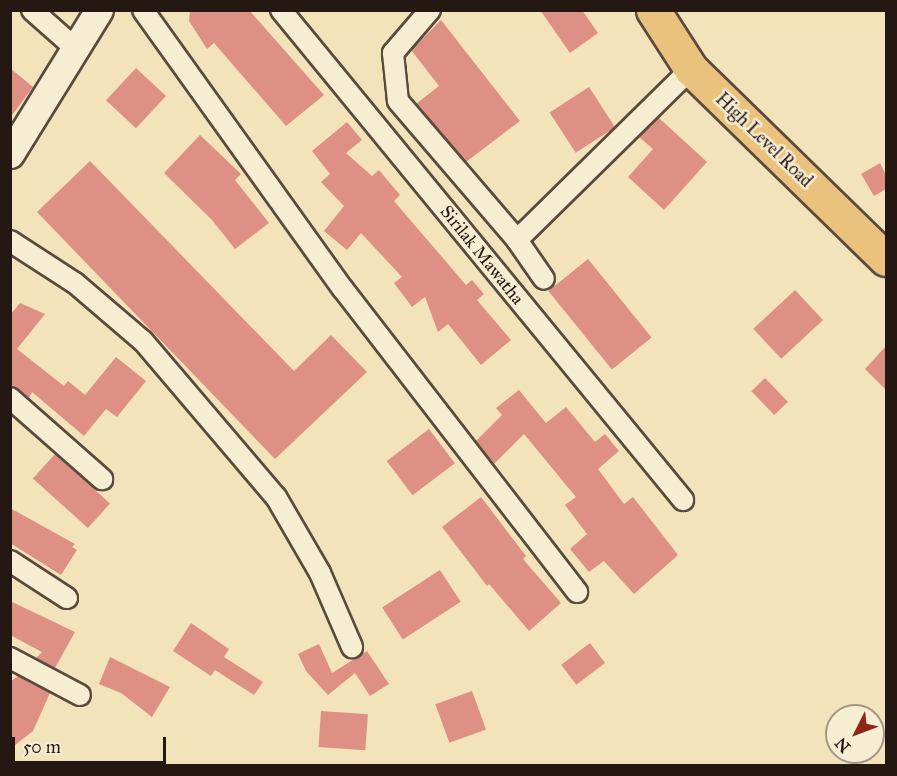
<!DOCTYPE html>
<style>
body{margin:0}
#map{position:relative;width:897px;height:776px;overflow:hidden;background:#f3e3bb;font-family:"IM FELL Great Primer",serif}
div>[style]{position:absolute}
.building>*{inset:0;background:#dd9083;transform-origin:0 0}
.roads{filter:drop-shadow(2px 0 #584b3d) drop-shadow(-2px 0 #584b3d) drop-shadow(0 2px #584b3d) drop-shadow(0 -2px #584b3d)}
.street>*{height:20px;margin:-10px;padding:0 10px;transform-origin:10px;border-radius:10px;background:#f7edd3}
.secondary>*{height:27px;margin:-13.5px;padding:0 13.5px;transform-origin:13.5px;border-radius:13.5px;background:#f7edd3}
.highway>*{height:33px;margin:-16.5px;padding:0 16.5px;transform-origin:16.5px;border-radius:16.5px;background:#eac27e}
span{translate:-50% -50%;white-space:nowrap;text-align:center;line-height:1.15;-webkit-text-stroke:5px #f7edd3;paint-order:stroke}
.street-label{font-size:18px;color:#251813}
.frame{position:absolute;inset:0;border:12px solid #251813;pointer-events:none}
.north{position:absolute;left:825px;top:704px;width:60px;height:60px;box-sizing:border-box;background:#f7edd3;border:2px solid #a39886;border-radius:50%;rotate:228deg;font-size:16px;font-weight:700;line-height:24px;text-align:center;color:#251813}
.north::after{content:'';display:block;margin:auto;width:21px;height:27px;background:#8f2418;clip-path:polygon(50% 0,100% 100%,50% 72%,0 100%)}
.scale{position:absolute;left:12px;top:737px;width:154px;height:27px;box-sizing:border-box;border:3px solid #251813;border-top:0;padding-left:8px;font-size:18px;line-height:21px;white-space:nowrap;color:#251813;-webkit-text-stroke:4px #f7edd3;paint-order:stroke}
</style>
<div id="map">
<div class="building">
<div style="clip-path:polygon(190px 10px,249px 10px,324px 95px,286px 126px,214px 43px,207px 49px,189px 21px)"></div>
<div style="clip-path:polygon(540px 10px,582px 10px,598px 33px,570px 53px)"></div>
<div style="clip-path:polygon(441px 20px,520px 121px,466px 162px,416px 104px,439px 86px,411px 50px)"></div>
<div style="clip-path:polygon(10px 68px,33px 87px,10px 118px)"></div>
<div style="left:136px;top:68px;width:41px;height:44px;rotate:43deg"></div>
<div style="left:589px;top:87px;width:48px;height:47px;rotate:57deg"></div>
<div style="clip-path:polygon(659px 118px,707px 162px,664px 210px,628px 177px,653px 149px,639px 137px)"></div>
<div style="clip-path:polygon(347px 122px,362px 140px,346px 153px,372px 176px,379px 170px,400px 195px,394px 201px,466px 285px,472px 280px,484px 294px,477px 300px,511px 340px,481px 365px,448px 324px,438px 332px,425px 297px,412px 307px,394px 283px,402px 277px,361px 233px,347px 250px,324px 231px,344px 206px,321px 182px,330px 174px,312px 151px)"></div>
<div style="clip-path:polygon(200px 135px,241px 174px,235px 180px,269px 223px,235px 249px,212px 220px,164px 173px)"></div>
<div style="clip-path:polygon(90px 161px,294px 371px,331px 335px,367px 372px,275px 459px,37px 212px)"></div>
<div style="clip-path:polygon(880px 163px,886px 175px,886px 189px,874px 196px,861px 174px)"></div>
<div style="left:588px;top:259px;width:101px;height:51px;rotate:51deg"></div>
<div style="left:795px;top:290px;width:41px;height:57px;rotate:47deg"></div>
<div style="clip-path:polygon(20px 303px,45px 314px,17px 349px,64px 386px,68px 381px,85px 395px,116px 357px,146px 381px,117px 417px,106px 409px,84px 436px,32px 392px,29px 398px,10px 386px,10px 315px)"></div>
<div style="clip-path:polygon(886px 346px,886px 390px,865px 369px)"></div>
<div style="left:765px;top:378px;width:33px;height:19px;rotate:46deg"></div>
<div style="clip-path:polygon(519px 390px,546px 423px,566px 407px,595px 442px,605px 434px,619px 451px,598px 469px,624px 504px,633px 497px,678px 555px,634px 594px,604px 561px,589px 572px,570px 549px,587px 534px,565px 505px,576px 497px,524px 434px,494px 464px,476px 441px,502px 415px,496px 408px)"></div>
<div style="left:429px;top:429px;width:43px;height:53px;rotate:53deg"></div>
<div style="left:55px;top:454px;width:74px;height:33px;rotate:42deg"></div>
<div style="clip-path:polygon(481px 497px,526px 556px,523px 559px,561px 603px,529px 631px,489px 584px,487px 586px,442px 527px)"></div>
<div style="clip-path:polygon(10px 508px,75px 544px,72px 547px,77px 550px,61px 575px,10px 543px)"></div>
<div style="left:440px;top:570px;width:38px;height:69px;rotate:57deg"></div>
<div style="clip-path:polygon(10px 601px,75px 632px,55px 668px,36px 658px,42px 652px,10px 635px)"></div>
<div style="clip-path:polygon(191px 623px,229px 649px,224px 657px,263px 682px,254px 695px,215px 670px,211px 676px,173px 651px)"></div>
<div style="left:590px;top:643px;width:25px;height:36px;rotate:53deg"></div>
<div style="clip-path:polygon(319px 644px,332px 673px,367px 651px,389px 684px,370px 696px,355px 673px,328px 695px,306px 671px,298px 654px)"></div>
<div style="clip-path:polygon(110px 657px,170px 687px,152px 717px,121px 693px,99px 684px)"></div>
<div style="clip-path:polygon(18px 676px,50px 693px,33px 731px,10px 749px,10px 682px)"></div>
<div style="left:472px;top:691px;width:41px;height:39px;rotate:70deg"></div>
<div style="left:321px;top:711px;width:47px;height:36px;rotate:4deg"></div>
</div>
<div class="roads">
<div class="street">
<div style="left:32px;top:10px;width:57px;rotate:41.5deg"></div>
<div style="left:143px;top:10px;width:343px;rotate:54.4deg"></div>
<div style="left:343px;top:289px;width:383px;rotate:52.3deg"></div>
<div style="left:281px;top:10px;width:634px;rotate:50.63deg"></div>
<div style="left:430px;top:10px;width:57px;rotate:130.7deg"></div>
<div style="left:393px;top:53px;width:48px;rotate:84.1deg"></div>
<div style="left:398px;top:101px;width:183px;rotate:49.4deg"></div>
<div style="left:517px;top:240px;width:244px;rotate:-44.5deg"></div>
<div style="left:517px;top:240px;width:47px;rotate:55.3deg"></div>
<div style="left:10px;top:241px;width:77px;rotate:32.9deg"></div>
<div style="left:75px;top:283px;width:89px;rotate:40.5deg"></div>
<div style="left:143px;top:341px;width:205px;rotate:49.6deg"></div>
<div style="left:276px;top:497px;width:88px;rotate:59.9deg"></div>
<div style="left:320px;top:573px;width:81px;rotate:66.6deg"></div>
<div style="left:10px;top:398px;width:123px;rotate:41.4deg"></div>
<div style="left:10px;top:561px;width:68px;rotate:33deg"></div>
<div style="left:10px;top:658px;width:79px;rotate:27.9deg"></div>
</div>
<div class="secondary">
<div style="left:10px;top:154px;width:169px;rotate:-58.3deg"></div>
</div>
<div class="highway">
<div style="left:653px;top:10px;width:70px;rotate:57.2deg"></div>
<div style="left:691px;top:69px;width:272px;rotate:44.3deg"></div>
</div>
</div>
<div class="street-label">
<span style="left:764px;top:140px;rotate:44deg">High Level Road</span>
<span style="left:482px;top:255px;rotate:51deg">Sirilak Mawatha</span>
</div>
<div class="frame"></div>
<div class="north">N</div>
<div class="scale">50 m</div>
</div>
